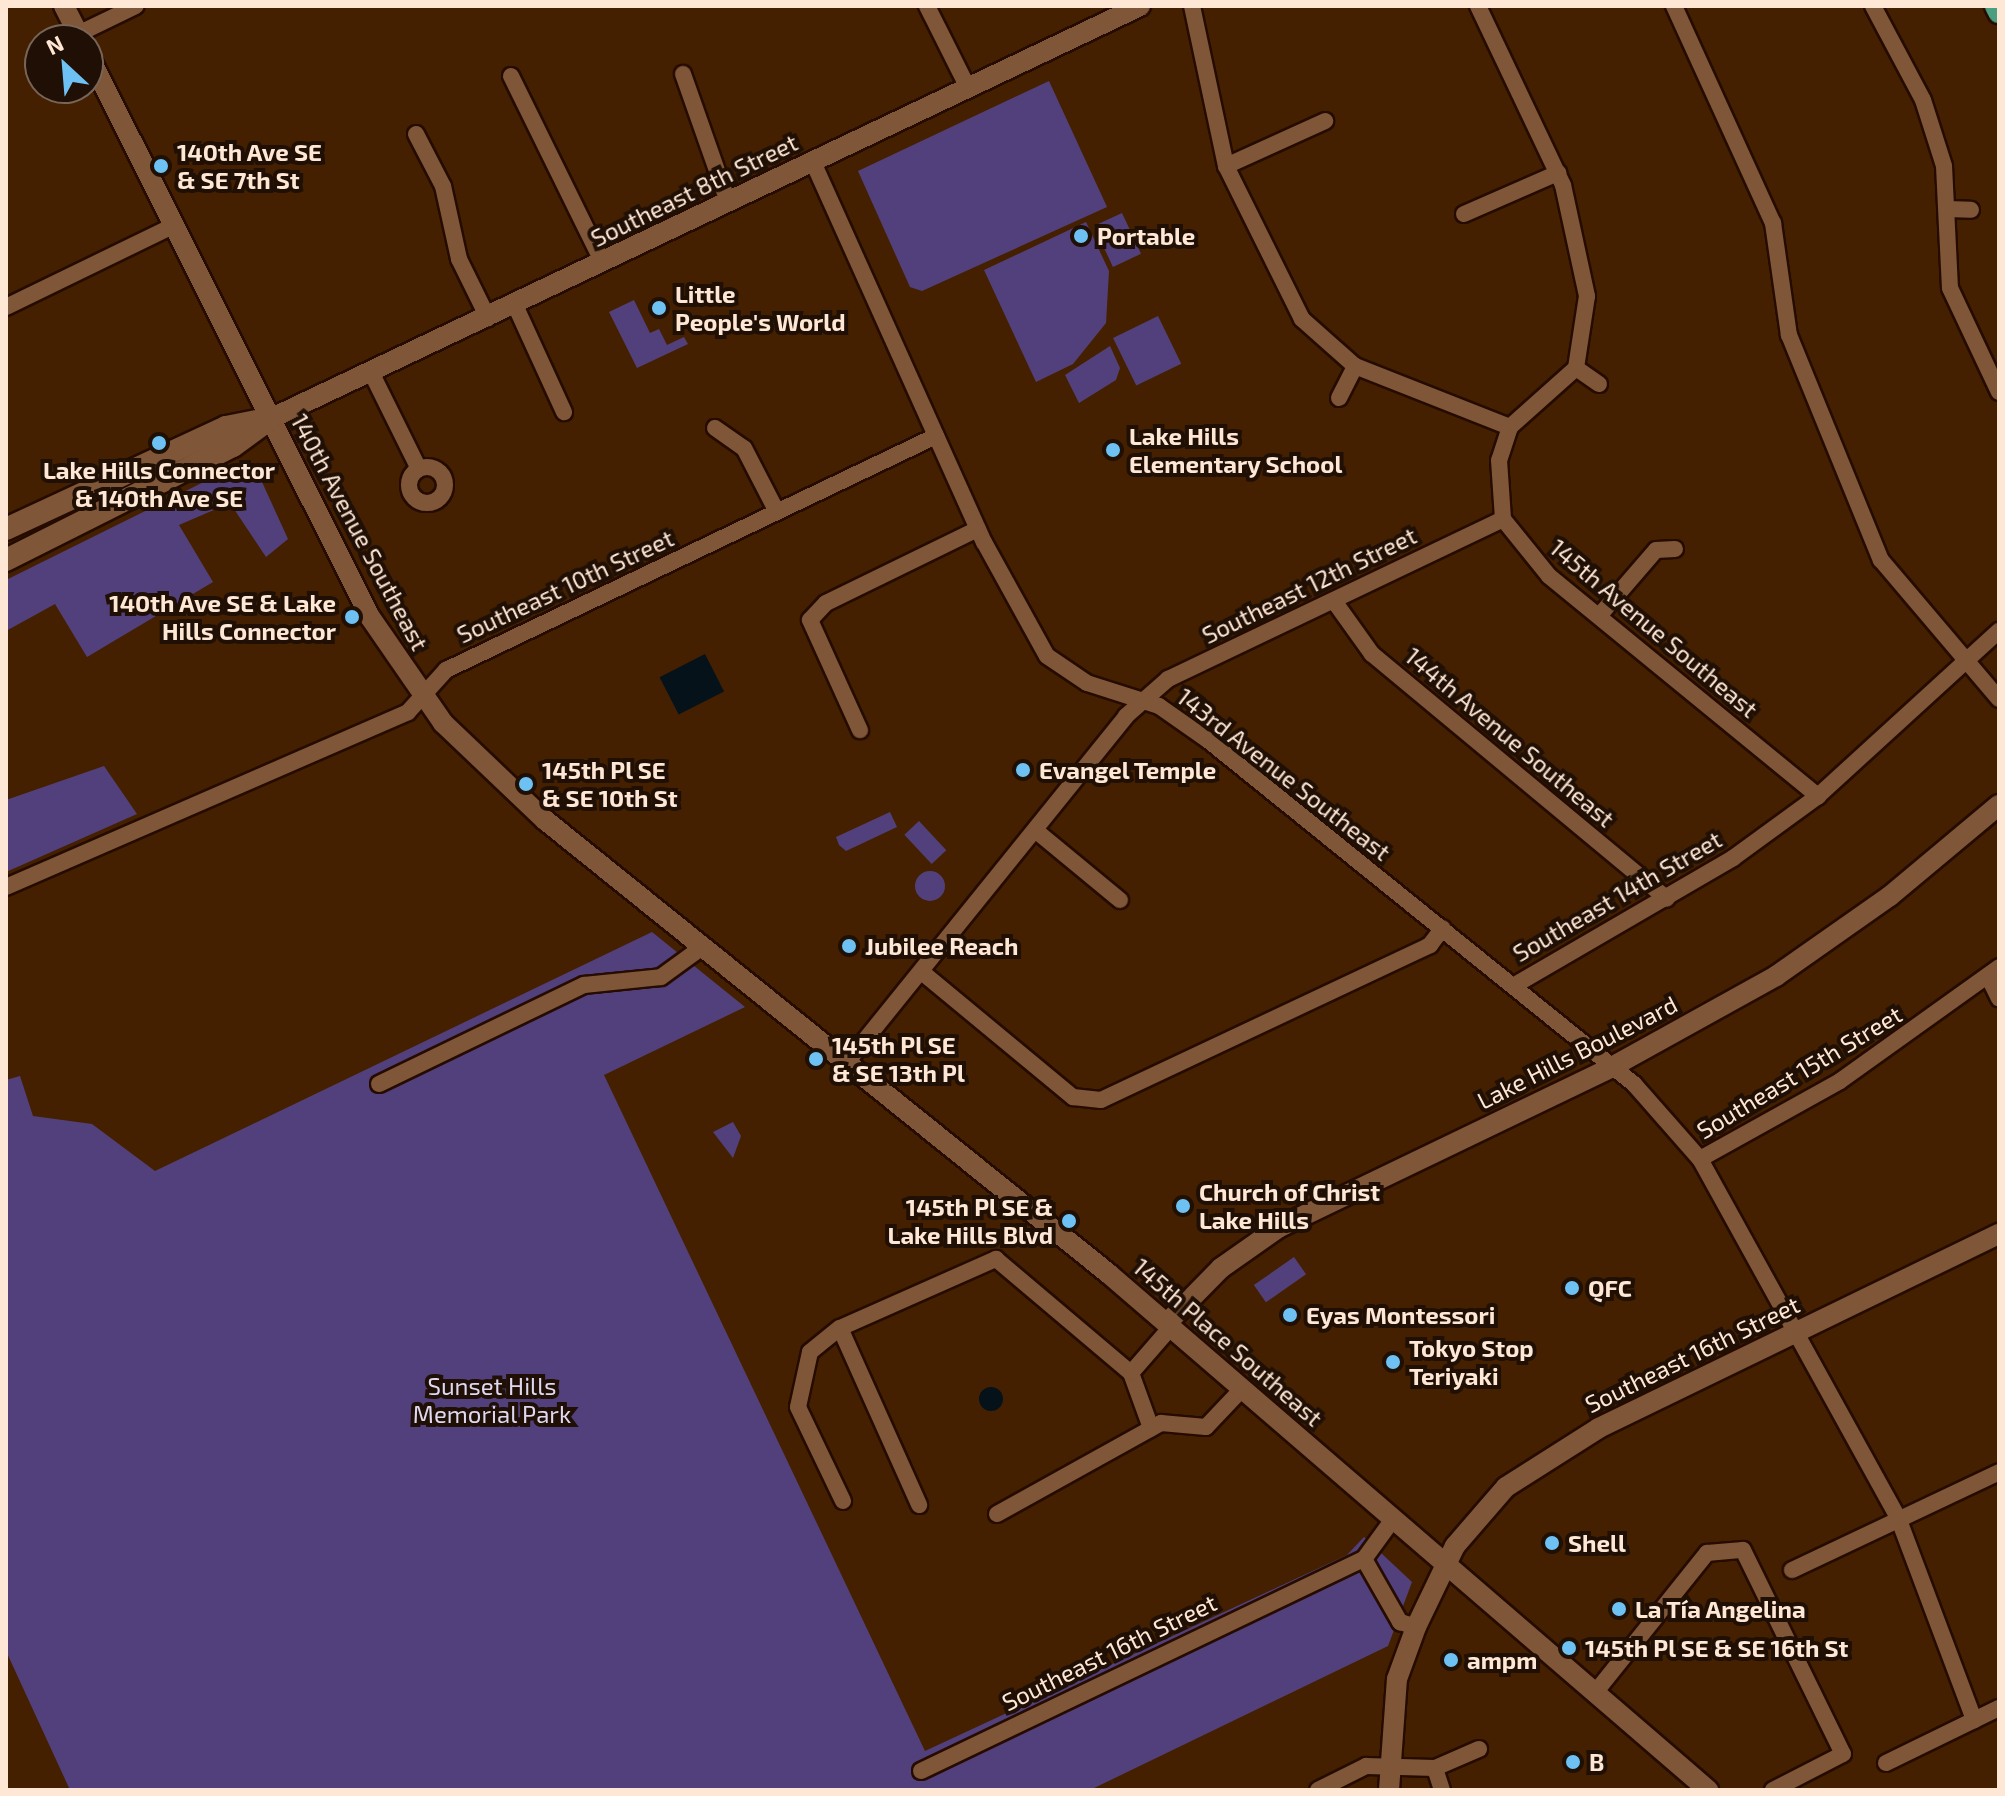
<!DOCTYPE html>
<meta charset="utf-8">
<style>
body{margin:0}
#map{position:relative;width:2005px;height:1796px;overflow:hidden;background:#442001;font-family:"Exo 2",sans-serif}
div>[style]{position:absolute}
.green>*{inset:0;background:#52407c;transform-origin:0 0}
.round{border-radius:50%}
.water>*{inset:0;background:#05121a;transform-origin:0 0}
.roads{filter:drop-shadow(2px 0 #250b00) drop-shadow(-2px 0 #250b00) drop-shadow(0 2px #250b00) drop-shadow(0 -2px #250b00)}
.minor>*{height:16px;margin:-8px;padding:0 8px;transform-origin:8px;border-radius:8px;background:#7f5638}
.minor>.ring{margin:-8px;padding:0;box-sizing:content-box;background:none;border:16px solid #7f5638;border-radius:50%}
.tertiary>*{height:20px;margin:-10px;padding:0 10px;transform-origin:10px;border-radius:10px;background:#7f5638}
.secondary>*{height:22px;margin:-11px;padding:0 11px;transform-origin:11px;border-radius:11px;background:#7f5638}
.primary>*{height:22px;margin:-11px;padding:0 11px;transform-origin:11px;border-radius:11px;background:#4b9e7f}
.dots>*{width:22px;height:22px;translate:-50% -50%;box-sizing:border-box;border:4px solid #1f0f04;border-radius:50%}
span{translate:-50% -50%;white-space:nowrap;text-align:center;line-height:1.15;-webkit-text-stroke:8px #1f0f04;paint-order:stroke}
.poi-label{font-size:24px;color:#ffe7d6;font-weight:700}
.left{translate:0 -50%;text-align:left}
.right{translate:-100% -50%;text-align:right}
.street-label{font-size:24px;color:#ffe7d6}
.park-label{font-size:24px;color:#ded8f0}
.frame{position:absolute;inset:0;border:8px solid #ffe7d6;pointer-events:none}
.north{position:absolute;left:24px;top:24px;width:80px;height:80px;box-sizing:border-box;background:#1f0f04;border:2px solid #796558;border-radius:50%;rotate:334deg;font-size:22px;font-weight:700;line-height:32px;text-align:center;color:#ffe7d6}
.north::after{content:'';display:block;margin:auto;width:28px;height:36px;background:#6ec2f3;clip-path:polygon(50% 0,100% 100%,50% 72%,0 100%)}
</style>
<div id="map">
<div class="green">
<div style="clip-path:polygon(1049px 81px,1107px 207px,922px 291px,910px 287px,858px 171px)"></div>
<div style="left:1122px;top:213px;width:45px;height:31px;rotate:65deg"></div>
<div style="clip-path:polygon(1086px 222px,1109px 271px,1106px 323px,1073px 364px,1036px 382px,984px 270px)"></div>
<div style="clip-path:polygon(634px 300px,650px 333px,659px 329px,667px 345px,684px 337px,688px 344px,637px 368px,609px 312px)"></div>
<div style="left:1158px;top:316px;width:53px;height:50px;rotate:64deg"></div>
<div style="clip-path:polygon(1110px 346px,1120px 368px,1116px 380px,1079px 403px,1065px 375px)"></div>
<div style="clip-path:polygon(234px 467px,257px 471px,288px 539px,266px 557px,230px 503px,179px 525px,213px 582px,87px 657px,55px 604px,6px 631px,6px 580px)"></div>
<div style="clip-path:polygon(104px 766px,137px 814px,6px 872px,6px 800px)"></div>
<div style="clip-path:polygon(890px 812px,897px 827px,846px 851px,839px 845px,836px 837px)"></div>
<div style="left:919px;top:821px;width:40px;height:20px;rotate:47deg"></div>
<div class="round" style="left:915px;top:871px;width:30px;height:30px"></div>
<div style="clip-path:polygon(652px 932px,745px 1007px,604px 1075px,925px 1751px,1347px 1555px,1364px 1537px,1412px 1582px,1388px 1646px,1090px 1790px,70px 1790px,6px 1651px,6px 1080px,20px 1076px,33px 1116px,92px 1124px,155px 1171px)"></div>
<div style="clip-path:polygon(733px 1122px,741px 1136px,733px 1158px,713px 1132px)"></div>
<div style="left:1294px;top:1257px;width:21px;height:49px;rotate:55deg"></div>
</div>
<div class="water">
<div style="left:705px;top:654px;width:42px;height:51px;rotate:63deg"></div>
<div class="round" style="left:979px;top:1387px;width:24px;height:24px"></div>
</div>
<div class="roads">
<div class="minor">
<div style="left:927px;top:6px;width:92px;rotate:63.4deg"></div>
<div style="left:1192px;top:6px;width:164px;rotate:78deg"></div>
<div style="left:1226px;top:166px;width:171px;rotate:63.6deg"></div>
<div style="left:1302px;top:319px;width:71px;rotate:41.6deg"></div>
<div style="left:1355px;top:366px;width:167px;rotate:21.5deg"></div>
<div style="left:1478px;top:6px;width:198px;rotate:64.6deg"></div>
<div style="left:1563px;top:185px;width:114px;rotate:77.8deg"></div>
<div style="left:1587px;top:296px;width:73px;rotate:98.7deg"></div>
<div style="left:1576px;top:368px;width:89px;rotate:138.2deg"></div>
<div style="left:1510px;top:427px;width:35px;rotate:108deg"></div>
<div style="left:1499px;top:460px;width:59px;rotate:86.1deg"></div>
<div style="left:1503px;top:519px;width:73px;rotate:51.1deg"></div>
<div style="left:1549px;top:576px;width:348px;rotate:39.3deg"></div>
<div style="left:1674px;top:6px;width:239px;rotate:65.5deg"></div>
<div style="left:1773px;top:223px;width:113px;rotate:81.9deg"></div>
<div style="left:1789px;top:335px;width:243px;rotate:67.8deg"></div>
<div style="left:1881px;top:560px;width:182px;rotate:49.7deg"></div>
<div style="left:1873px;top:6px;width:106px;rotate:62deg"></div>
<div style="left:1923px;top:100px;width:69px;rotate:72.3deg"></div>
<div style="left:1944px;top:166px;width:122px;rotate:87.2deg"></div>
<div style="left:1950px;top:288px;width:115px;rotate:64.8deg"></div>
<div style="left:78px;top:34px;width:64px;rotate:-25.8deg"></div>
<div style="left:683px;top:74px;width:136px;rotate:70.6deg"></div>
<div style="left:511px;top:76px;width:208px;rotate:63.8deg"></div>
<div style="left:416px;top:134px;width:59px;rotate:62.6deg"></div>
<div style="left:443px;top:186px;width:75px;rotate:77.6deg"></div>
<div style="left:459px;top:259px;width:66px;rotate:63.8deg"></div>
<div style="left:813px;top:162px;width:417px;rotate:65.8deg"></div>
<div style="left:984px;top:542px;width:130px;rotate:61.1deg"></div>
<div style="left:1047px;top:656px;width:48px;rotate:34deg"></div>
<div style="left:1087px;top:683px;width:76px;rotate:17.7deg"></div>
<div style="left:1159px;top:706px;width:61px;rotate:35deg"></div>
<div style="left:1209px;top:741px;width:546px;rotate:38.91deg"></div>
<div style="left:1634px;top:1084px;width:100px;rotate:48.7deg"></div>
<div style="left:1700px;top:1159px;width:412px;rotate:61.1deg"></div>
<div style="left:1899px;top:1520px;width:214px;rotate:69.4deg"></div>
<div style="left:1226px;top:166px;width:109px;rotate:-24.4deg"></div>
<div style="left:1947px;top:209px;width:24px;rotate:2deg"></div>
<div style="left:1464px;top:214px;width:103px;rotate:-23.6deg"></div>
<div style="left:515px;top:305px;width:118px;rotate:65.4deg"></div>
<div style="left:6px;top:307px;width:188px;rotate:-25.9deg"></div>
<div style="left:1576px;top:368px;width:28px;rotate:35deg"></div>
<div style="left:371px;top:372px;width:108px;rotate:63.7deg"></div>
<div style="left:1339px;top:398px;width:36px;rotate:-63deg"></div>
<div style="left:715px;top:428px;width:35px;rotate:35deg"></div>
<div style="left:744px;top:448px;width:72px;rotate:62.7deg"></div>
<div class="ring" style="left:409px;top:467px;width:20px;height:20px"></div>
<div style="left:1334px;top:601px;width:65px;rotate:54.4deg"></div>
<div style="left:1372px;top:654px;width:383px;rotate:39.7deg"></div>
<div style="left:1599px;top:616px;width:87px;rotate:-49.2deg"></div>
<div style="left:1656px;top:550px;width:19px;rotate:-3deg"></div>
<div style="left:810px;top:620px;width:23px;rotate:-47deg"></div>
<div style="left:826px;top:603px;width:169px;rotate:-26deg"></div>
<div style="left:810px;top:620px;width:121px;rotate:65.6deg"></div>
<div style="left:1035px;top:830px;width:110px;rotate:39.5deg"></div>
<div style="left:6px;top:887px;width:438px;rotate:-23.5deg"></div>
<div style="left:408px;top:712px;width:57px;rotate:-47.9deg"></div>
<div style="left:446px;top:670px;width:543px;rotate:-25.53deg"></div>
<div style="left:923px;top:973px;width:195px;rotate:39.6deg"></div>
<div style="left:1073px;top:1097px;width:28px;rotate:6deg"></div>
<div style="left:1101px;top:1100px;width:364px;rotate:-25.2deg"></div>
<div style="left:1430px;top:945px;width:21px;rotate:-53deg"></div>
<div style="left:1988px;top:976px;width:25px;rotate:64deg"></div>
<div style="left:1515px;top:985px;width:252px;rotate:-30.2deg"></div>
<div style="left:1733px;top:858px;width:105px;rotate:-36.1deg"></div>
<div style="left:1818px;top:796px;width:245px;rotate:-42.4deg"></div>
<div style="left:848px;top:1061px;width:443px;rotate:-51.1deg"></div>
<div style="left:1126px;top:716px;width:56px;rotate:-41.4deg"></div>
<div style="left:1168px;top:679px;width:371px;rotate:-25.5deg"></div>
<div style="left:379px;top:1084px;width:228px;rotate:-25.8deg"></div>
<div style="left:584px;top:985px;width:77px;rotate:-5.9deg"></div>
<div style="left:661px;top:977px;width:49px;rotate:-35.9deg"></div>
<div style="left:1700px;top:1159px;width:160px;rotate:-29.1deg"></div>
<div style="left:1840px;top:1081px;width:196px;rotate:-35.6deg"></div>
<div style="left:840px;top:1328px;width:194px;rotate:65.9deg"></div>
<div style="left:1131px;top:1373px;width:59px;rotate:70deg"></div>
<div style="left:843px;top:1501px;width:104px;rotate:-115.6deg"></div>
<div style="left:798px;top:1407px;width:56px;rotate:-77.7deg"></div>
<div style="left:810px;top:1352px;width:38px;rotate:-39deg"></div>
<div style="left:840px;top:1328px;width:171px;rotate:-23.9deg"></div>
<div style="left:996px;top:1259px;width:177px;rotate:40.2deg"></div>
<div style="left:1131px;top:1373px;width:61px;rotate:-49deg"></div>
<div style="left:997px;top:1514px;width:188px;rotate:-29deg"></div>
<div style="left:1161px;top:1423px;width:45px;rotate:5.1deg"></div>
<div style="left:1206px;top:1427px;width:52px;rotate:-46.5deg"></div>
<div style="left:1391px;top:1522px;width:46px;rotate:126.1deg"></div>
<div style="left:1364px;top:1559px;width:73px;rotate:60.3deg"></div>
<div style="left:1400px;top:1622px;width:17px;rotate:17deg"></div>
<div style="left:1792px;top:1570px;width:229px;rotate:-25.3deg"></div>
<div style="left:1594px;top:1694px;width:181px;rotate:-51.3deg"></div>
<div style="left:1707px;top:1553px;width:36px;rotate:-5deg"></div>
<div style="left:1743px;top:1550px;width:227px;rotate:63.9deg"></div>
<div style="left:1843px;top:1754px;width:79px;rotate:152.8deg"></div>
<div style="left:1886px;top:1763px;width:126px;rotate:-26deg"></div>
<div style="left:921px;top:1771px;width:491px;rotate:-25.6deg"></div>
<div style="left:1318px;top:1790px;width:54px;rotate:-26.6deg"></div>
<div style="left:1366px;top:1766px;width:69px;rotate:1.7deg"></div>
<div style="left:1442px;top:1790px;width:23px;rotate:-108deg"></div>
<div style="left:1435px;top:1768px;width:48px;rotate:-23.4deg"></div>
</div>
<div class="tertiary">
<div style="left:64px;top:6px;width:38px;rotate:63deg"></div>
<div style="left:88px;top:54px;width:630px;rotate:63.39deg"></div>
<div style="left:370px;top:617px;width:129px;rotate:55.4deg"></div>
<div style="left:443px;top:723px;width:141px;rotate:43.6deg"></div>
<div style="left:545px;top:820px;width:724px;rotate:38.83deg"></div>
<div style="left:1109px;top:1274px;width:791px;rotate:40.74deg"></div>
<div style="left:270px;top:419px;width:963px;rotate:-25.39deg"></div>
<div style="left:1167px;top:1323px;width:77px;rotate:-45.5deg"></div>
<div style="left:1221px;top:1268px;width:70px;rotate:-35.1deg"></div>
<div style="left:1278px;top:1228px;width:371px;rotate:-25.7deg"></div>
<div style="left:1612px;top:1067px;width:188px;rotate:-29deg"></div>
<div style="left:1776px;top:976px;width:139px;rotate:-35.1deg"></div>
<div style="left:1890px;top:896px;width:142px;rotate:-39.9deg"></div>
<div style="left:1389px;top:1790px;width:111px;rotate:-85.9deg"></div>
<div style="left:1397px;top:1679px;width:55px;rotate:-69.9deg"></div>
<div style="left:1416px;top:1627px;width:90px;rotate:-64.3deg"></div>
<div style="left:1455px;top:1546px;width:78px;rotate:-49.2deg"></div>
<div style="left:1506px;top:1487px;width:110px;rotate:-32.4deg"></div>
<div style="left:1599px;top:1428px;width:445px;rotate:-25.9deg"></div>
</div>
<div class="secondary">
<div style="left:6px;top:529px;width:242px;rotate:-24.9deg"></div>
<div style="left:226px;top:427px;width:36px;rotate:-11deg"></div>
<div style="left:6px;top:560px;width:254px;rotate:-26.7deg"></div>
<div style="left:233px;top:446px;width:46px;rotate:-36.1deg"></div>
</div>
<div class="primary">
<div style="left:1996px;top:6px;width:7px;rotate:63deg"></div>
</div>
</div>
<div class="dots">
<div style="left:161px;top:166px;background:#6ec2f3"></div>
<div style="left:1081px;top:236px;background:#6ec2f3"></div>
<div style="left:659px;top:308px;background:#6ec2f3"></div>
<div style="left:159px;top:443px;background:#6ec2f3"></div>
<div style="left:1113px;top:450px;background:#6ec2f3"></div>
<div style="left:352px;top:617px;background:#6ec2f3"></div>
<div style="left:1023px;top:770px;background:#6ec2f3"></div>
<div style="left:526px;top:784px;background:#6ec2f3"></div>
<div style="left:849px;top:946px;background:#6ec2f3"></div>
<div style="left:816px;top:1059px;background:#6ec2f3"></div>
<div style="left:1183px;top:1206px;background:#6ec2f3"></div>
<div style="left:1069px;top:1221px;background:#6ec2f3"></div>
<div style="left:1572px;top:1288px;background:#6ec2f3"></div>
<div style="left:1290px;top:1315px;background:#6ec2f3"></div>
<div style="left:1393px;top:1362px;background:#6ec2f3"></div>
<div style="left:1552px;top:1543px;background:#6ec2f3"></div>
<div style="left:1619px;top:1609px;background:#6ec2f3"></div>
<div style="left:1569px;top:1648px;background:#6ec2f3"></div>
<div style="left:1451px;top:1660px;background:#6ec2f3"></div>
<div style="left:1573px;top:1762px;background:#6ec2f3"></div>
</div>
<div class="poi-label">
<span class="left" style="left:177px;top:166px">140th Ave SE<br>&amp; SE 7th St</span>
<span class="left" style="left:1097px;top:236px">Portable</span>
<span class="left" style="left:675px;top:308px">Little<br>People's World</span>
<span class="left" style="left:1129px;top:450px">Lake Hills<br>Elementary School</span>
<span style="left:159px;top:484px">Lake Hills Connector<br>&amp; 140th Ave SE</span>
<span class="right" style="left:336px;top:617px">140th Ave SE &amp; Lake<br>Hills Connector</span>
<span class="left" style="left:542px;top:784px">145th Pl SE<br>&amp; SE 10th St</span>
<span class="left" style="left:1039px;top:770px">Evangel Temple</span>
<span class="left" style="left:865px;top:946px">Jubilee Reach</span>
<span class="left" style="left:832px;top:1059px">145th Pl SE<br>&amp; SE 13th Pl</span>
<span class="left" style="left:1199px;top:1206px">Church of Christ<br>Lake Hills</span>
<span class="right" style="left:1053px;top:1221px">145th Pl SE &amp;<br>Lake Hills Blvd</span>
<span class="left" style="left:1588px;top:1288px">QFC</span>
<span class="left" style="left:1306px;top:1315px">Eyas Montessori</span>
<span class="left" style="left:1409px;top:1362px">Tokyo Stop<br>Teriyaki</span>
<span class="left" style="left:1568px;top:1543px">Shell</span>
<span class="left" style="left:1635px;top:1609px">La Tía Angelina</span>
<span class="left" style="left:1585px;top:1648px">145th Pl SE &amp; SE 16th St</span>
<span class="left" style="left:1467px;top:1660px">ampm</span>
<span class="left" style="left:1589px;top:1762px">B</span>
</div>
<div class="street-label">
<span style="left:694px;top:190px;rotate:-26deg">Southeast 8th Street</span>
<span style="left:360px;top:532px;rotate:62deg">140th Avenue Southeast</span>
<span style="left:1309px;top:585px;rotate:-26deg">Southeast 12th Street</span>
<span style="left:565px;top:586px;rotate:-25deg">Southeast 10th Street</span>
<span style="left:1654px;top:628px;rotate:40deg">145th Avenue Southeast</span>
<span style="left:1510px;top:737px;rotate:40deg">144th Avenue Southeast</span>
<span style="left:1284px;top:774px;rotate:38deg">143rd Avenue Southeast</span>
<span style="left:1617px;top:896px;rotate:-30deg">Southeast 14th Street</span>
<span style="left:1577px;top:1052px;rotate:-27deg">Lake Hills Boulevard</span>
<span style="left:1799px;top:1072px;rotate:-31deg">Southeast 15th Street</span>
<span style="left:1228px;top:1342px;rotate:41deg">145th Place Southeast</span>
<span style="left:1692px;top:1354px;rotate:-26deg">Southeast 16th Street</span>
<span style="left:1109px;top:1652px;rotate:-26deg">Southeast 16th Street</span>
</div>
<div class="park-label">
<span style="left:492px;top:1400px">Sunset Hills<br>Memorial Park</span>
</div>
<div class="frame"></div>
<div class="north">N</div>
</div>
